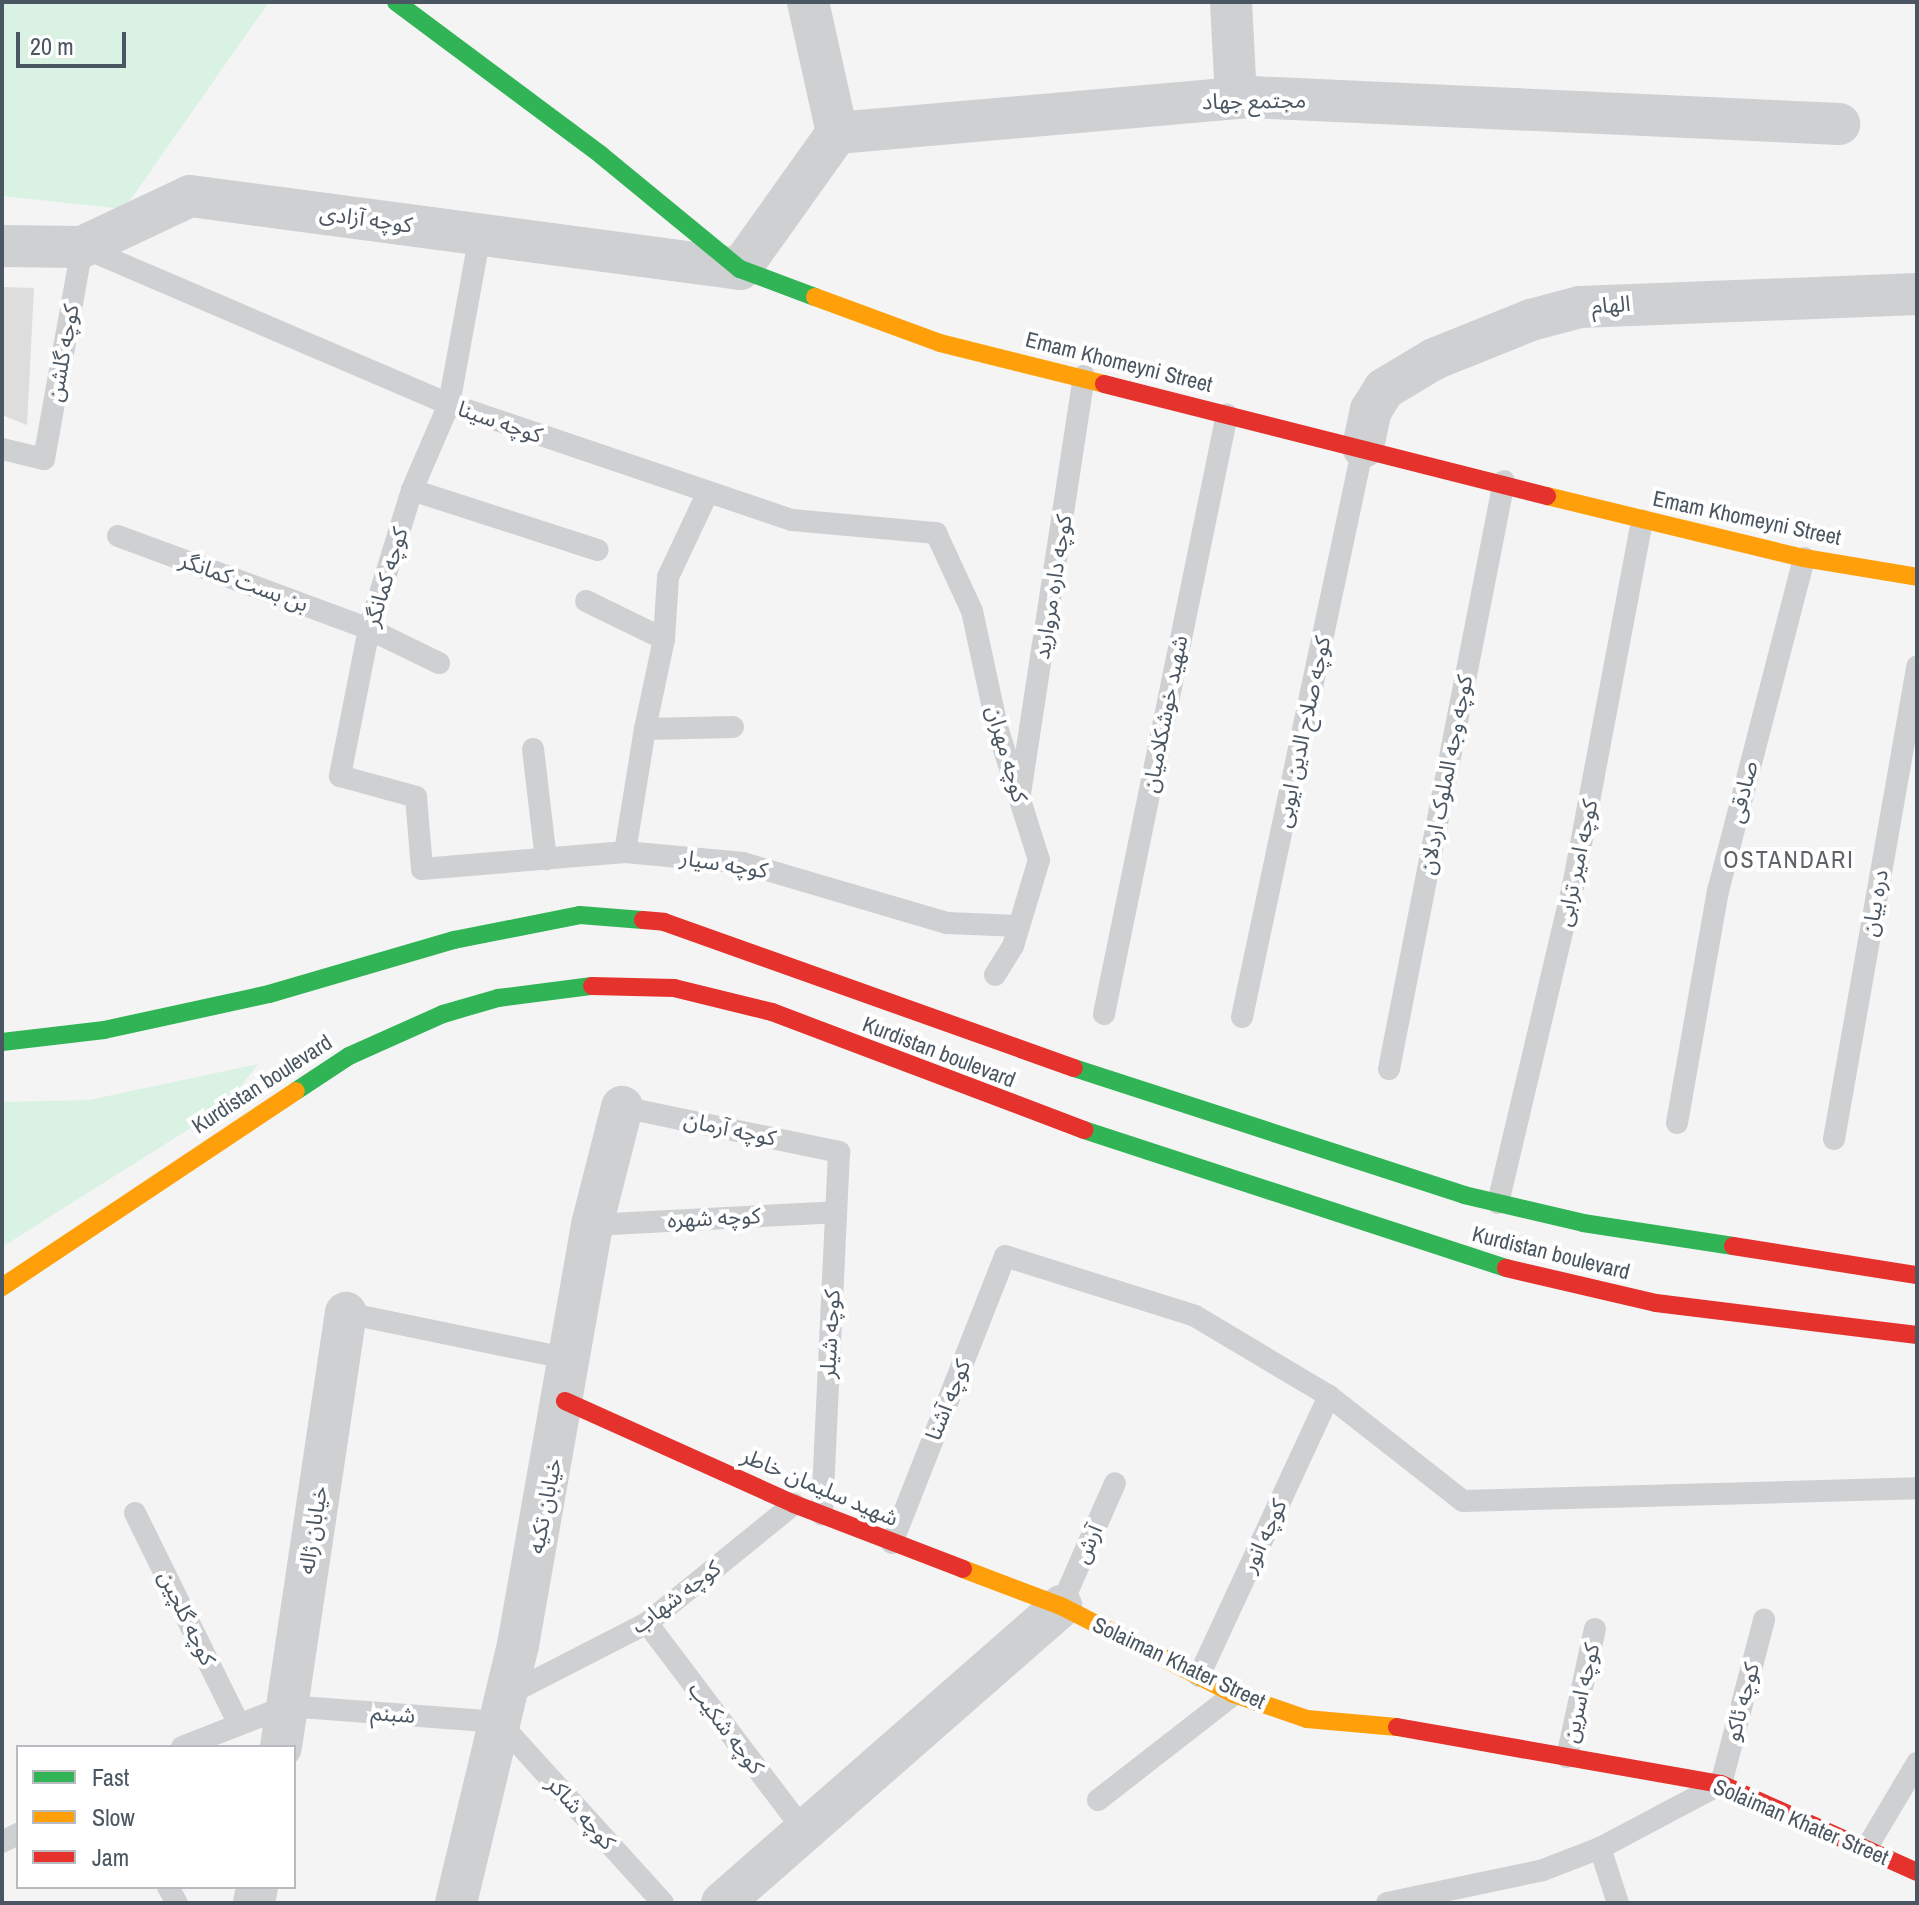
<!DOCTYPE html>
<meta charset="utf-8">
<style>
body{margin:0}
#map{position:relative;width:1919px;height:1905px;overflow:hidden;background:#f4f4f4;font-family:"Archivo Narrow","Noto Sans Arabic",sans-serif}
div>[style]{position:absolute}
.green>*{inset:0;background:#d9f2e3}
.building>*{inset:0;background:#ddddde}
.lane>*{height:22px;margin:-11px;padding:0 11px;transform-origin:11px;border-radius:11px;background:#ced0d2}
.street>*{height:42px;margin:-21px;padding:0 21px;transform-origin:21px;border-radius:21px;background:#ced0d2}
.fast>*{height:18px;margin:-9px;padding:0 9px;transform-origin:9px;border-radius:9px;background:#30b455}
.slow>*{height:18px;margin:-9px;padding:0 9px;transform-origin:9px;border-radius:9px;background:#ff9f0a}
.jam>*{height:18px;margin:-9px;padding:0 9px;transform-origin:9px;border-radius:9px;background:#e5322d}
span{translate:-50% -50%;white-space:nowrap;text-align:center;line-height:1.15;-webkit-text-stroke:8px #fff;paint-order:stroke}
.street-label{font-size:22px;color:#4a5661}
.neighbourhood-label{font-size:24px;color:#5f6368;letter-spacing:2px}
.frame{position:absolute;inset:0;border:4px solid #4a5661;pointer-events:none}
.legend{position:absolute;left:16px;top:1745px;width:280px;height:144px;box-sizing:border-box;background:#fff;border:2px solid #b7bbc0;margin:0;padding:10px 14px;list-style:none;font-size:24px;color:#4a5661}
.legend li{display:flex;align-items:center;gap:16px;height:40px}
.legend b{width:40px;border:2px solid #b7bbc0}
.scale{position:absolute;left:16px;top:32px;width:110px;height:36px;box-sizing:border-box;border:4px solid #4a5661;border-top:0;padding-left:10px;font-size:24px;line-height:28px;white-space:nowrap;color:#4a5661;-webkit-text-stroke:6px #fff;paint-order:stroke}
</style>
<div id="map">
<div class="green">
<div style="clip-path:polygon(2px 2px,269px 2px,124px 209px,2px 196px)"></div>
<div style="clip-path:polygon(258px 1064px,227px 1105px,2px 1247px,2px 1102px,89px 1100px)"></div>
</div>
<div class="building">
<div style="clip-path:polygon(2px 287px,34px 288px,27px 425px,2px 415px)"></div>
</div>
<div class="lane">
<div style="left:480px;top:235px;width:172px;rotate:100.4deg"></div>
<div style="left:449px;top:404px;width:94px;rotate:113.3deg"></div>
<div style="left:412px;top:490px;width:145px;rotate:107.2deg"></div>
<div style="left:369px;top:629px;width:150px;rotate:101.2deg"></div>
<div style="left:340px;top:776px;width:79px;rotate:15.4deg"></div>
<div style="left:416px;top:797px;width:72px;rotate:85.2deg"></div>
<div style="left:422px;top:869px;width:204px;rotate:-4.8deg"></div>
<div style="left:625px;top:852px;width:119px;rotate:5.3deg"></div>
<div style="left:743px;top:863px;width:213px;rotate:16.4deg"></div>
<div style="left:947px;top:923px;width:72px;rotate:2.4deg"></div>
<div style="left:2px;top:449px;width:43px;rotate:13.4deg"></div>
<div style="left:44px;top:459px;width:215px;rotate:-79.8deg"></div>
<div style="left:82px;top:247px;width:399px;rotate:23.2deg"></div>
<div style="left:449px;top:404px;width:362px;rotate:18.7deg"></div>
<div style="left:792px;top:520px;width:145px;rotate:5.2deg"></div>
<div style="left:936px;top:533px;width:86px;rotate:65.2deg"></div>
<div style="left:972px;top:611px;width:119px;rotate:77.8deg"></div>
<div style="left:997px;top:727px;width:139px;rotate:72.5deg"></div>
<div style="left:1039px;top:860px;width:90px;rotate:106.8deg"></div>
<div style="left:1013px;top:946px;width:34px;rotate:122deg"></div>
<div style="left:412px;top:490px;width:195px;rotate:17.9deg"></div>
<div style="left:118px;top:536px;width:268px;rotate:20.3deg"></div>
<div style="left:369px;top:629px;width:78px;rotate:25.9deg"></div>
<div style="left:586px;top:601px;width:87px;rotate:26deg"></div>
<div style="left:664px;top:639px;width:62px;rotate:-86.3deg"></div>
<div style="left:668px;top:577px;width:94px;rotate:-64.8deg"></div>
<div style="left:645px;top:729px;width:92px;rotate:-78.1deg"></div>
<div style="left:533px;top:749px;width:111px;rotate:83.3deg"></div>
<div style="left:1020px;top:794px;width:423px;rotate:-81.3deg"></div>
<div style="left:625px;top:852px;width:125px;rotate:-80.8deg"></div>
<div style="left:645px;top:729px;width:88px;rotate:-1.3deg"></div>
<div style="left:1104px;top:1014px;width:612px;rotate:-78.41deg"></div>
<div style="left:1242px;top:1017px;width:583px;rotate:-78.02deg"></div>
<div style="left:1389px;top:1069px;width:599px;rotate:-78.93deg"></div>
<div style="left:622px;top:1107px;width:222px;rotate:11.7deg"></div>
<div style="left:839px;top:1152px;width:363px;rotate:92.7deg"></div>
<div style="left:1677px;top:1123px;width:236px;rotate:-80deg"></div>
<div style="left:1718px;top:891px;width:344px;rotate:-75.5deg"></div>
<div style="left:1834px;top:1139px;width:480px;rotate:-80deg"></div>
<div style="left:1498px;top:1203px;width:326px;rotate:-76.7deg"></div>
<div style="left:1573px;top:886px;width:372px;rotate:-79.3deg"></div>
<div style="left:592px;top:1225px;width:244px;rotate:-3deg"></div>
<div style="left:346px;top:1313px;width:230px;rotate:11.6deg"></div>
<div style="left:135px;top:1513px;width:233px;rotate:63.8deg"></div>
<div style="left:892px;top:1543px;width:308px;rotate:-68.5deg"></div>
<div style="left:1005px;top:1256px;width:199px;rotate:17.5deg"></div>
<div style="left:1195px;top:1316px;width:156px;rotate:30.8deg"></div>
<div style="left:1329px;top:1396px;width:170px;rotate:38.1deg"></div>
<div style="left:1463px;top:1501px;width:454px;rotate:-1.6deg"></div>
<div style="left:1061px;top:1606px;width:134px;rotate:-66.3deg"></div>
<div style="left:647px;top:1623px;width:262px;rotate:52.9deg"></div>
<div style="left:1199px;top:1676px;width:309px;rotate:-65.1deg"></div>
<div style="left:505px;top:1696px;width:160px;rotate:-27.2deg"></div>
<div style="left:647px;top:1623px;width:189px;rotate:-39deg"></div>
<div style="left:182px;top:1747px;width:113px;rotate:-21.3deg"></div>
<div style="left:287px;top:1706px;width:213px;rotate:4.3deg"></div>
<div style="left:499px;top:1722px;width:244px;rotate:47.8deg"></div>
<div style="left:1567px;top:1757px;width:131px;rotate:-77.7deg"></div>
<div style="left:1098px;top:1800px;width:172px;rotate:-37.9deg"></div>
<div style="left:2px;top:1842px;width:18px;rotate:-27deg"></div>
<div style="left:1600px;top:1848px;width:58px;rotate:71.9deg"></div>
<div style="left:1866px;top:1849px;width:100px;rotate:-59.3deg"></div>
<div style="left:168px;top:1887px;width:18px;rotate:61deg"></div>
<div style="left:1387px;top:1903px;width:159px;rotate:-11.9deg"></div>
<div style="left:1543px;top:1870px;width:61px;rotate:-21.1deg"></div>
<div style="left:1600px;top:1848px;width:137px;rotate:-27.9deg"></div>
<div style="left:1721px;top:1784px;width:170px;rotate:-75.3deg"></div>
</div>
<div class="street">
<div style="left:808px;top:2px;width:134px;rotate:77.5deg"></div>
<div style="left:1231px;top:2px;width:96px;rotate:87deg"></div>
<div style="left:2px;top:246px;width:80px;rotate:0.7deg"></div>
<div style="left:82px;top:247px;width:119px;rotate:-25.3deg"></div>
<div style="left:190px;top:196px;width:555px;rotate:7.56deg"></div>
<div style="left:740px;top:269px;width:167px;rotate:-54.5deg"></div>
<div style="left:837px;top:133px;width:416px;rotate:-5deg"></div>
<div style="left:1251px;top:97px;width:589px;rotate:2.63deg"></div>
<div style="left:1363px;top:447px;width:38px;rotate:-78deg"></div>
<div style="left:1371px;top:410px;width:25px;rotate:-58deg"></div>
<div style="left:1384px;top:389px;width:58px;rotate:-31deg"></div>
<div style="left:1434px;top:359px;width:105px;rotate:-21.9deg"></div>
<div style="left:1531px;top:320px;width:51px;rotate:-14.9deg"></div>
<div style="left:1580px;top:307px;width:337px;rotate:-2.2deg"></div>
<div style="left:281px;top:1747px;width:439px;rotate:-81.5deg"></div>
<div style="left:254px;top:1903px;width:16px;rotate:-79deg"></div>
<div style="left:456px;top:1903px;width:265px;rotate:-76.5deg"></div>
<div style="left:518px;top:1645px;width:426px;rotate:-80deg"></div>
<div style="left:592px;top:1225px;width:122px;rotate:-75.7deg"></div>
<div style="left:722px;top:1903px;width:451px;rotate:-41.2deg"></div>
</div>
<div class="fast">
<div style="left:396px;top:2px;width:256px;rotate:36.7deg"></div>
<div style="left:601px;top:155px;width:180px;rotate:39.4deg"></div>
<div style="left:740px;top:269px;width:80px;rotate:20.5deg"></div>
<div style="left:2px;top:1042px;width:103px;rotate:-6.7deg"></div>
<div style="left:104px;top:1030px;width:169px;rotate:-12.3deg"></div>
<div style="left:269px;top:994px;width:193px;rotate:-16.3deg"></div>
<div style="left:454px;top:940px;width:128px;rotate:-11.2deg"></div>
<div style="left:580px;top:915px;width:63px;rotate:4.5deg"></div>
<div style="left:1074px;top:1068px;width:410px;rotate:18deg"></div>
<div style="left:1464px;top:1195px;width:122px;rotate:13.2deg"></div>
<div style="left:1583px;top:1223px;width:152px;rotate:8.7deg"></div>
<div style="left:296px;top:1091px;width:64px;rotate:-33.4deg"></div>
<div style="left:349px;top:1056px;width:103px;rotate:-24.1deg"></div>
<div style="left:443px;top:1014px;width:57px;rotate:-16.2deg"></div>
<div style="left:498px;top:998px;width:95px;rotate:-7.3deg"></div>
<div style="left:1084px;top:1130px;width:444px;rotate:18.1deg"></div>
</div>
<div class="slow">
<div style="left:815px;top:297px;width:133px;rotate:20.2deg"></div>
<div style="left:940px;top:343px;width:169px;rotate:14deg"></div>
<div style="left:1547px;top:496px;width:264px;rotate:13.6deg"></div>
<div style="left:1804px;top:558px;width:115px;rotate:9.5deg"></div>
<div style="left:2px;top:1287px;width:353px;rotate:-33.7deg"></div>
<div style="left:963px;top:1569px;width:105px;rotate:20.7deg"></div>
<div style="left:1061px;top:1606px;width:194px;rotate:27deg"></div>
<div style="left:1234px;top:1694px;width:77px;rotate:18.9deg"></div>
<div style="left:1307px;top:1719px;width:90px;rotate:5.1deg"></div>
</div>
<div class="jam">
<div style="left:1104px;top:384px;width:457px;rotate:14.2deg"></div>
<div style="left:643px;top:920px;width:21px;rotate:5deg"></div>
<div style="left:664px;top:922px;width:435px;rotate:19.6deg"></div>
<div style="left:592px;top:986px;width:82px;rotate:1.4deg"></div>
<div style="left:674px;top:988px;width:101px;rotate:13.8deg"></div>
<div style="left:772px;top:1012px;width:334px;rotate:20.7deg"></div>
<div style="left:1733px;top:1246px;width:186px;rotate:9deg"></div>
<div style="left:1506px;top:1268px;width:154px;rotate:13.1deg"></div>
<div style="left:1656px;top:1303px;width:263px;rotate:7deg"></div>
<div style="left:565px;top:1401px;width:251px;rotate:24.2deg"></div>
<div style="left:794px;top:1504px;width:181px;rotate:21deg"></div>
<div style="left:1397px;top:1727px;width:329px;rotate:10deg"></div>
<div style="left:1721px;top:1784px;width:215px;rotate:24.2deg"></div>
</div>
<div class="street-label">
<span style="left:1254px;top:101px;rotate:-1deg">مجتمع جهاد</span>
<span style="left:366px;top:219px;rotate:8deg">کوچه آزادی</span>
<span style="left:1611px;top:305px;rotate:-4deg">الهام</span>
<span style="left:63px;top:353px;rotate:-80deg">کوچه گلشن</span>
<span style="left:1119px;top:362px;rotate:14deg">Emam Khomeyni Street</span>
<span style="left:500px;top:422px;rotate:19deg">کوچه سینا</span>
<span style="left:1747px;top:518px;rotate:12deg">Emam Khomeyni Street</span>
<span style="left:386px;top:577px;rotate:-73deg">کوچه کمانگر</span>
<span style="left:244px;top:582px;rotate:20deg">بن بست کمانگر</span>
<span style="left:1053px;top:587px;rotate:-81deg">کوچه داره مروارید</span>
<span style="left:1165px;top:714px;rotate:-79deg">شهید خوشکلامیان</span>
<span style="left:1303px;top:732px;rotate:-78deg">کوچه صلاح الدین ایوبی</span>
<span style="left:1007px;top:754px;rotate:74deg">کوچه مهران</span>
<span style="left:1446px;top:775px;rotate:-79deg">کوچه وجه الملوک اردلان</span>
<span style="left:1743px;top:792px;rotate:-76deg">صادقی</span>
<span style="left:1577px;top:863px;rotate:-78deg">کوچه امیر ترابی</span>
<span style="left:724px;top:864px;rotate:9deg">کوچه سیار</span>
<span style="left:1875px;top:903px;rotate:-80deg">دره بیان</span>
<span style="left:939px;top:1052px;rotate:21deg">Kurdistan boulevard</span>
<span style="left:262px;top:1084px;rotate:-33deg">Kurdistan boulevard</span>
<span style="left:730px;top:1129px;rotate:12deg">کوچه آرمان</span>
<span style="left:714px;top:1218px;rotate:-3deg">کوچه شهره</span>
<span style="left:1551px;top:1253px;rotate:14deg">Kurdistan boulevard</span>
<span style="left:830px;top:1334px;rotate:-87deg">کوچه شیلر</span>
<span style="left:948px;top:1400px;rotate:-68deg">کوچه آشنا</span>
<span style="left:820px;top:1487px;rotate:23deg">شهید سلیمان خاطر</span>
<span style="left:545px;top:1506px;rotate:-79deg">خیابان تکیه</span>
<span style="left:313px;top:1530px;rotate:-81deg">خیابان ژاله</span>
<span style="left:1264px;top:1536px;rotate:-65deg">کوچه انور</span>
<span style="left:1088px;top:1544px;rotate:-66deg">آرش</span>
<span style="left:676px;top:1597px;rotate:-37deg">کوچه شهاب</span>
<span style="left:187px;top:1618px;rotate:64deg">کوچه گلچین</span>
<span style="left:1179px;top:1663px;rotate:25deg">Solaiman Khater Street</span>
<span style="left:1581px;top:1693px;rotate:-77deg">کوچه اسرین</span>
<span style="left:1742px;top:1702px;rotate:-75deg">کوچه ئاکو</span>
<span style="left:393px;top:1714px;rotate:4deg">شبنم</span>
<span style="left:726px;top:1728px;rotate:53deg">کوچه شکیب</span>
<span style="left:581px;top:1813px;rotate:48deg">کوچه شاکر</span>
<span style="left:1801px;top:1822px;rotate:23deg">Solaiman Khater Street</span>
</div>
<div class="neighbourhood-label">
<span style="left:1789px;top:860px">OSTANDARI</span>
</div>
<div class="frame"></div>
<ul class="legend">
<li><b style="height:10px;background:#30b455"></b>Fast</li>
<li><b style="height:10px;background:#ff9f0a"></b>Slow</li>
<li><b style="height:10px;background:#e5322d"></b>Jam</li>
</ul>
<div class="scale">20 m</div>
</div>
